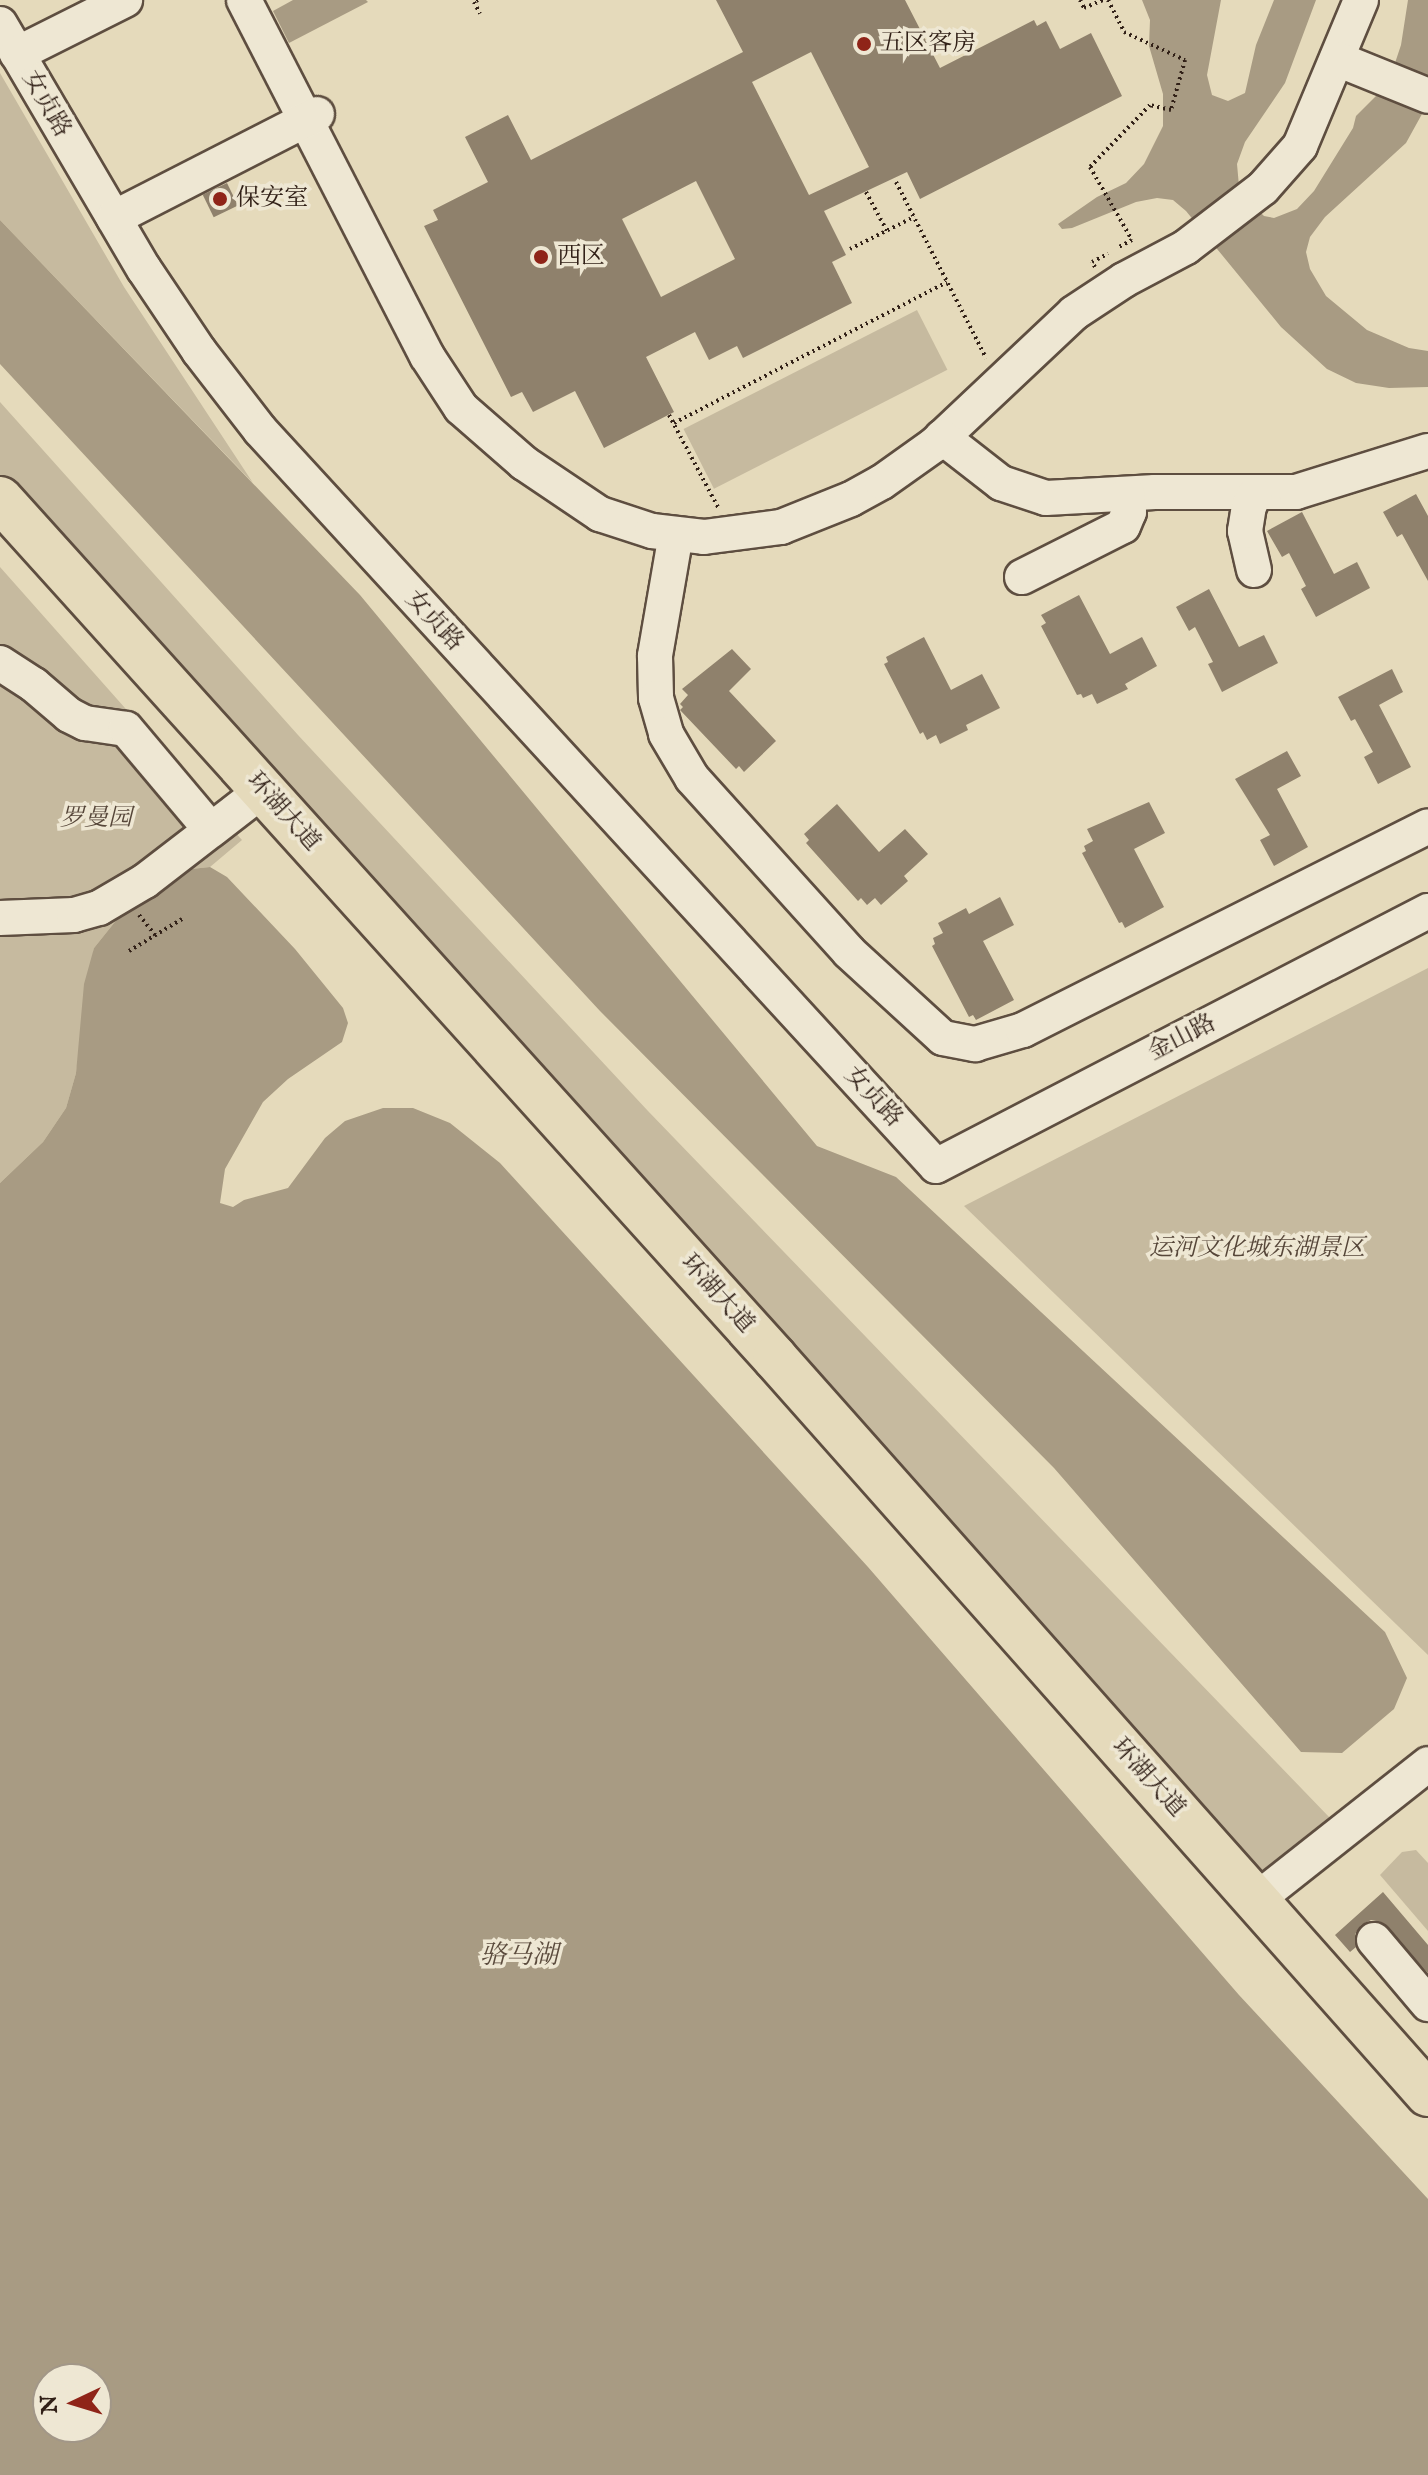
<!DOCTYPE html>
<meta charset="utf-8">
<style>
body{margin:0}
#map{position:relative;width:1428px;height:2475px;overflow:hidden;background:#e5dabb;font-family:"IM FELL English","Noto Serif SC",serif}
div>[style]{position:absolute}
.green>*{inset:0;background:#c6ba9f;transform-origin:0 0}
.water>*{inset:0;background:#a89b83}
.building>*{inset:0;background:#8f816c;transform-origin:0 0}
.path>*{height:4px;margin-top:-2px;transform-origin:0;background:repeating-linear-gradient(90deg,#312017 0 2px,transparent 0 6px)}
.roads{filter:drop-shadow(2px 0 #5e4e40) drop-shadow(-2px 0 #5e4e40) drop-shadow(0 2px #5e4e40) drop-shadow(0 -2px #5e4e40)}
.minor>*{height:34px;margin:-17px;padding:0 17px;transform-origin:17px;border-radius:17px;background:#eee7d3}
.major>*{height:44px;margin:-22px;padding:0 22px;transform-origin:22px;border-radius:22px;background:#e5dabb}
.dots>*{width:22px;height:22px;translate:-50% -50%;box-sizing:border-box;border:4px solid #eee7d3;border-radius:50%}
span{translate:-50% -50%;white-space:nowrap;text-align:center;line-height:1.15;-webkit-text-stroke:7px #eee7d3;paint-order:stroke}
.poi-label{font-size:24px;color:#312017}
.left{translate:0 -50%;text-align:left}
.street-label{font-size:24px;color:#312017}
.park-label{font-size:24px;color:#564639;font-style:italic}
.water-label{font-size:26px;color:#5b4b3d;font-style:italic}
.north{position:absolute;left:32px;top:2363px;width:80px;height:80px;box-sizing:border-box;background:#eee7d3;border:2px solid #a29788;border-radius:50%;rotate:266deg;font-size:22px;font-weight:700;line-height:32px;text-align:center;color:#312017}
.north::after{content:'';display:block;margin:auto;width:28px;height:36px;background:#8f2418;clip-path:polygon(50% 0,100% 100%,50% 72%,0 100%)}
</style>
<div id="map">
<div class="green">
<div style="clip-path:polygon(0 73px,124px 287px,253px 483px,0 220px)"></div>
<div style="left:917px;top:310px;width:67px;height:262px;rotate:63deg"></div>
<div style="clip-path:polygon(0 402px,298px 735px,648px 1111px,1330px 1818px,1257px 1881px,0 477px)"></div>
<div style="clip-path:polygon(0 567px,242px 840px,210px 867px,191px 869px,118px 918px,94px 948px,76px 1073px,66px 1108px,43px 1142px,0 1183px)"></div>
<div style="clip-path:polygon(1428px 968px,1428px 1655px,964px 1206px)"></div>
<div style="clip-path:polygon(1416px 1850px,1428px 1863px,1428px 1931px,1380px 1875px,1402px 1852px)"></div>
</div>
<div class="water">
<div style="clip-path:polygon(293px 0,366px 0,368px 2px,289px 43px,273px 11px)"></div>
<div style="clip-path:polygon(1142px 0,1221px 0,1207px 75px,1212px 95px,1228px 101px,1245px 93px,1256px 45px,1274px 0,1316px 0,1285px 83px,1245px 142px,1237px 164px,1239px 186px,1255px 207px,1264px 216px,1274px 218px,1297px 209px,1314px 191px,1353px 128px,1356px 116px,1388px 84px,1401px 45px,1408px 0,1428px 0,1428px 100px,1422px 114px,1406px 143px,1325px 217px,1310px 237px,1306px 252px,1310px 269px,1326px 296px,1367px 330px,1409px 348px,1428px 351px,1428px 387px,1389px 388px,1356px 383px,1327px 369px,1281px 327px,1186px 211px,1173px 200px,1157px 198px,1136px 202px,1072px 228px,1062px 229px,1058px 224px,1097px 197px,1126px 183px,1144px 164px,1163px 126px,1163px 94px,1149px 46px,1150px 20px)"></div>
<div style="clip-path:polygon(0 220px,360px 595px,817px 1146px,896px 1177px,1385px 1632px,1407px 1678px,1394px 1709px,1342px 1753px,1301px 1752px,1054px 1468px,600px 1011px,0 364px)"></div>
<div style="clip-path:polygon(evenodd,210px 867px,227px 877px,295px 949px,343px 1008px,348px 1023px,342px 1042px,288px 1079px,263px 1102px,225px 1169px,220px 1203px,233px 1207px,244px 1200px,288px 1188px,325px 1138px,345px 1121px,383px 1108px,413px 1108px,450px 1123px,500px 1163px,868px 1567px,1239px 1995px,1428px 2199px,1428px 2475px,0 2475px,0 1183px,43px 1142px,66px 1108px,76px 1073px,84px 984px,94px 948px,118px 918px,133px 907px,191px 869px,210px 867px,48px 2379px,96px 2379px,96px 2427px,48px 2427px,48px 2379px)"></div>
</div>
<div class="building">
<div style="clip-path:polygon(evenodd,716px 0,905px 0,940px 68px,1034px 20px,1037px 26px,1046px 21px,1060px 49px,1091px 33px,1122px 96px,920px 199px,907px 172px,824px 211px,846px 255px,832px 262px,852px 303px,743px 358px,737px 346px,709px 360px,695px 332px,646px 357px,674px 412px,604px 448px,575px 391px,533px 412px,522px 392px,511px 397px,424px 226px,438px 220px,433px 210px,488px 182px,465px 137px,508px 115px,531px 160px,743px 52px,716px 0,811px 52px,869px 167px,809px 195px,752px 82px,811px 52px,716px 0,696px 181px,735px 259px,661px 297px,622px 219px,696px 181px)"></div>
<div style="left:227px;top:183px;width:25px;height:27px;rotate:64deg"></div>
<div style="clip-path:polygon(1416px 494px,1428px 516px,1428px 581px,1402px 534px,1397px 537px,1383px 512px)"></div>
<div style="clip-path:polygon(1302px 512px,1334px 574px,1357px 562px,1370px 588px,1316px 617px,1301px 589px,1306px 586px,1289px 553px,1282px 557px,1267px 531px)"></div>
<div style="clip-path:polygon(1209px 589px,1239px 647px,1264px 635px,1278px 663px,1222px 692px,1208px 664px,1213px 662px,1195px 627px,1189px 631px,1176px 607px)"></div>
<div style="clip-path:polygon(1079px 595px,1110px 654px,1142px 637px,1157px 666px,1125px 684px,1128px 689px,1097px 704px,1092px 694px,1083px 698px,1081px 694px,1077px 695px,1041px 626px,1046px 623px,1041px 615px)"></div>
<div style="clip-path:polygon(924px 637px,951px 690px,982px 674px,1000px 708px,966px 725px,968px 730px,940px 744px,936px 735px,927px 740px,923px 732px,920px 734px,884px 664px,888px 662px,886px 657px)"></div>
<div style="clip-path:polygon(732px 649px,751px 669px,729px 691px,776px 741px,744px 772px,739px 766px,736px 769px,680px 710px,683px 707px,680px 704px,688px 695px,682px 689px)"></div>
<div style="clip-path:polygon(1392px 669px,1403px 692px,1379px 705px,1411px 767px,1378px 784px,1364px 757px,1373px 752px,1355px 719px,1351px 721px,1338px 697px)"></div>
<div style="clip-path:polygon(1287px 751px,1301px 776px,1277px 789px,1308px 847px,1274px 866px,1260px 840px,1270px 835px,1235px 779px)"></div>
<div style="clip-path:polygon(1149px 802px,1165px 833px,1134px 849px,1164px 907px,1125px 928px,1122px 922px,1119px 923px,1082px 853px,1086px 851px,1084px 846px,1093px 841px,1087px 829px)"></div>
<div style="clip-path:polygon(837px 804px,879px 852px,905px 829px,928px 854px,904px 876px,908px 881px,881px 905px,875px 898px,867px 905px,861px 898px,858px 901px,806px 843px,809px 840px,804px 834px)"></div>
<div style="clip-path:polygon(1000px 897px,1014px 925px,983px 941px,1014px 1000px,976px 1020px,973px 1015px,969px 1017px,932px 946px,935px 944px,933px 938px,943px 933px,938px 923px,966px 908px,969px 914px)"></div>
<div style="clip-path:polygon(1383px 1892px,1428px 1945px,1428px 1973px,1381px 1922px,1371px 1920px,1361px 1925px,1355px 1934px,1356px 1947px,1350px 1952px,1335px 1935px)"></div>
</div>
<div class="path">
<div style="left:478px;top:0;width:4px;rotate:153deg"></div>
<div style="left:474px;top:2px;width:13px;rotate:63deg"></div>
<div style="left:1080px;top:0;width:9px;rotate:63deg"></div>
<div style="left:1084px;top:8px;width:21px;rotate:-23deg"></div>
<div style="left:1108px;top:0;width:36px;rotate:63deg"></div>
<div style="left:1124px;top:32px;width:67px;rotate:24.7deg"></div>
<div style="left:1185px;top:60px;width:52px;rotate:105.6deg"></div>
<div style="left:1171px;top:110px;width:22px;rotate:-167deg"></div>
<div style="left:1150px;top:105px;width:86px;rotate:134.1deg"></div>
<div style="left:1090px;top:167px;width:84px;rotate:60.1deg"></div>
<div style="left:1132px;top:240px;width:15px;rotate:152deg"></div>
<div style="left:896px;top:182px;width:198px;rotate:62.9deg"></div>
<div style="left:866px;top:192px;width:44px;rotate:61.7deg"></div>
<div style="left:850px;top:249px;width:72px;rotate:-26.6deg"></div>
<div style="left:1095px;top:267px;width:6px;rotate:-121deg"></div>
<div style="left:1092px;top:262px;width:18px;rotate:-27deg"></div>
<div style="left:669px;top:415px;width:106px;rotate:62deg"></div>
<div style="left:674px;top:423px;width:307px;rotate:-27.3deg"></div>
<div style="left:139px;top:915px;width:26px;rotate:51deg"></div>
<div style="left:129px;top:951px;width:62px;rotate:-31.1deg"></div>
</div>
<div class="roads">
<div class="minor">
<div style="left:244px;top:0;width:400px;rotate:62.8deg"></div>
<div style="left:427px;top:356px;width:62px;rotate:56.8deg"></div>
<div style="left:461px;top:408px;width:84px;rotate:41.1deg"></div>
<div style="left:524px;top:463px;width:92px;rotate:33.9deg"></div>
<div style="left:600px;top:514px;width:55px;rotate:18.1deg"></div>
<div style="left:652px;top:531px;width:52px;rotate:6.6deg"></div>
<div style="left:704px;top:537px;width:78px;rotate:-7.4deg"></div>
<div style="left:781px;top:527px;width:75px;rotate:-21.8deg"></div>
<div style="left:851px;top:499px;width:35px;rotate:-29deg"></div>
<div style="left:882px;top:482px;width:64px;rotate:-35.4deg"></div>
<div style="left:934px;top:445px;width:192px;rotate:-43.3deg"></div>
<div style="left:1074px;top:313px;width:60px;rotate:-33.4deg"></div>
<div style="left:1124px;top:280px;width:70px;rotate:-28deg"></div>
<div style="left:1186px;top:247px;width:97px;rotate:-37.5deg"></div>
<div style="left:1263px;top:188px;width:56px;rotate:-48.6deg"></div>
<div style="left:1300px;top:146px;width:158px;rotate:-67.3deg"></div>
<div style="left:0;top:24px;width:284px;rotate:59.6deg"></div>
<div style="left:144px;top:269px;width:99px;rotate:56.1deg"></div>
<div style="left:199px;top:351px;width:100px;rotate:52.3deg"></div>
<div style="left:260px;top:430px;width:999px;rotate:47.43deg"></div>
<div style="left:936px;top:1166px;width:554px;rotate:-27.4deg"></div>
<div style="left:17px;top:54px;width:121px;rotate:-26.6deg"></div>
<div style="left:1337px;top:59px;width:98px;rotate:22.1deg"></div>
<div style="left:114px;top:218px;width:228px;rotate:-27.1deg"></div>
<div style="left:942px;top:437px;width:75px;rotate:37.9deg"></div>
<div style="left:1001px;top:483px;width:47px;rotate:18.4deg"></div>
<div style="left:1046px;top:498px;width:109px;rotate:-3.2deg"></div>
<div style="left:1155px;top:492px;width:141px"></div>
<div style="left:1296px;top:492px;width:138px;rotate:-17.3deg"></div>
<div style="left:676px;top:534px;width:124px;rotate:99.8deg"></div>
<div style="left:655px;top:656px;width:42px;rotate:88.6deg"></div>
<div style="left:656px;top:698px;width:37px;rotate:74deg"></div>
<div style="left:666px;top:734px;width:51px;rotate:59.4deg"></div>
<div style="left:692px;top:778px;width:234px;rotate:47.9deg"></div>
<div style="left:849px;top:952px;width:127px;rotate:42.5deg"></div>
<div style="left:943px;top:1038px;width:33px;rotate:11deg"></div>
<div style="left:975px;top:1044px;width:50px;rotate:-16.3deg"></div>
<div style="left:1023px;top:1030px;width:453px;rotate:-26.7deg"></div>
<div style="left:1254px;top:570px;width:40px;rotate:-103deg"></div>
<div style="left:1245px;top:531px;width:25px;rotate:-81deg"></div>
<div style="left:1249px;top:506px;width:13px;rotate:-63deg"></div>
<div style="left:1022px;top:577px;width:113px;rotate:-26.8deg"></div>
<div style="left:1123px;top:526px;width:15px;rotate:-67deg"></div>
<div style="left:1129px;top:512px;width:18px;rotate:-96deg"></div>
<div style="left:0;top:663px;width:40px;rotate:32.9deg"></div>
<div style="left:34px;top:685px;width:46px;rotate:40.6deg"></div>
<div style="left:69px;top:715px;width:18px;rotate:27deg"></div>
<div style="left:85px;top:723px;width:41px;rotate:8.3deg"></div>
<div style="left:126px;top:729px;width:132px;rotate:49.9deg"></div>
<div style="left:0;top:918px;width:74px;rotate:-2.3deg"></div>
<div style="left:74px;top:915px;width:26px;rotate:-16deg"></div>
<div style="left:99px;top:908px;width:53px;rotate:-30.4deg"></div>
<div style="left:145px;top:881px;width:149px;rotate:-37.6deg"></div>
<div style="left:1256px;top:1900px;width:219px;rotate:-38.3deg"></div>
<div style="left:1374px;top:1940px;width:84px;rotate:49.8deg"></div>
</div>
<div class="major">
<div style="left:0;top:499px;width:1157px;rotate:47.94deg"></div>
<div style="left:775px;top:1358px;width:984px;rotate:48.42deg"></div>
</div>
</div>
<div class="dots">
<div style="left:864px;top:44px;background:#8f2418"></div>
<div style="left:220px;top:199px;background:#8f2418"></div>
<div style="left:541px;top:257px;background:#8f2418"></div>
</div>
<div class="poi-label">
<span class="left" style="left:880px;top:44px">五区客房</span>
<span class="left" style="left:236px;top:199px">保安室</span>
<span class="left" style="left:557px;top:257px">西区</span>
</div>
<div class="street-label">
<span style="left:46px;top:104px;rotate:60deg">女贞路</span>
<span style="left:434px;top:621px;rotate:47deg">女贞路</span>
<span style="left:283px;top:812px;rotate:48deg">环湖大道</span>
<span style="left:1182px;top:1038px;rotate:-27deg">金山路</span>
<span style="left:873px;top:1097px;rotate:47deg">女贞路</span>
<span style="left:717px;top:1294px;rotate:48deg">环湖大道</span>
<span style="left:1148px;top:1778px;rotate:48deg">环湖大道</span>
</div>
<div class="park-label">
<span style="left:96px;top:819px">罗曼园</span>
<span style="left:1257px;top:1249px">运河文化城东湖景区</span>
</div>
<div class="water-label">
<span style="left:519px;top:1956px">骆马湖</span>
</div>
<div class="north">N</div>
</div>
